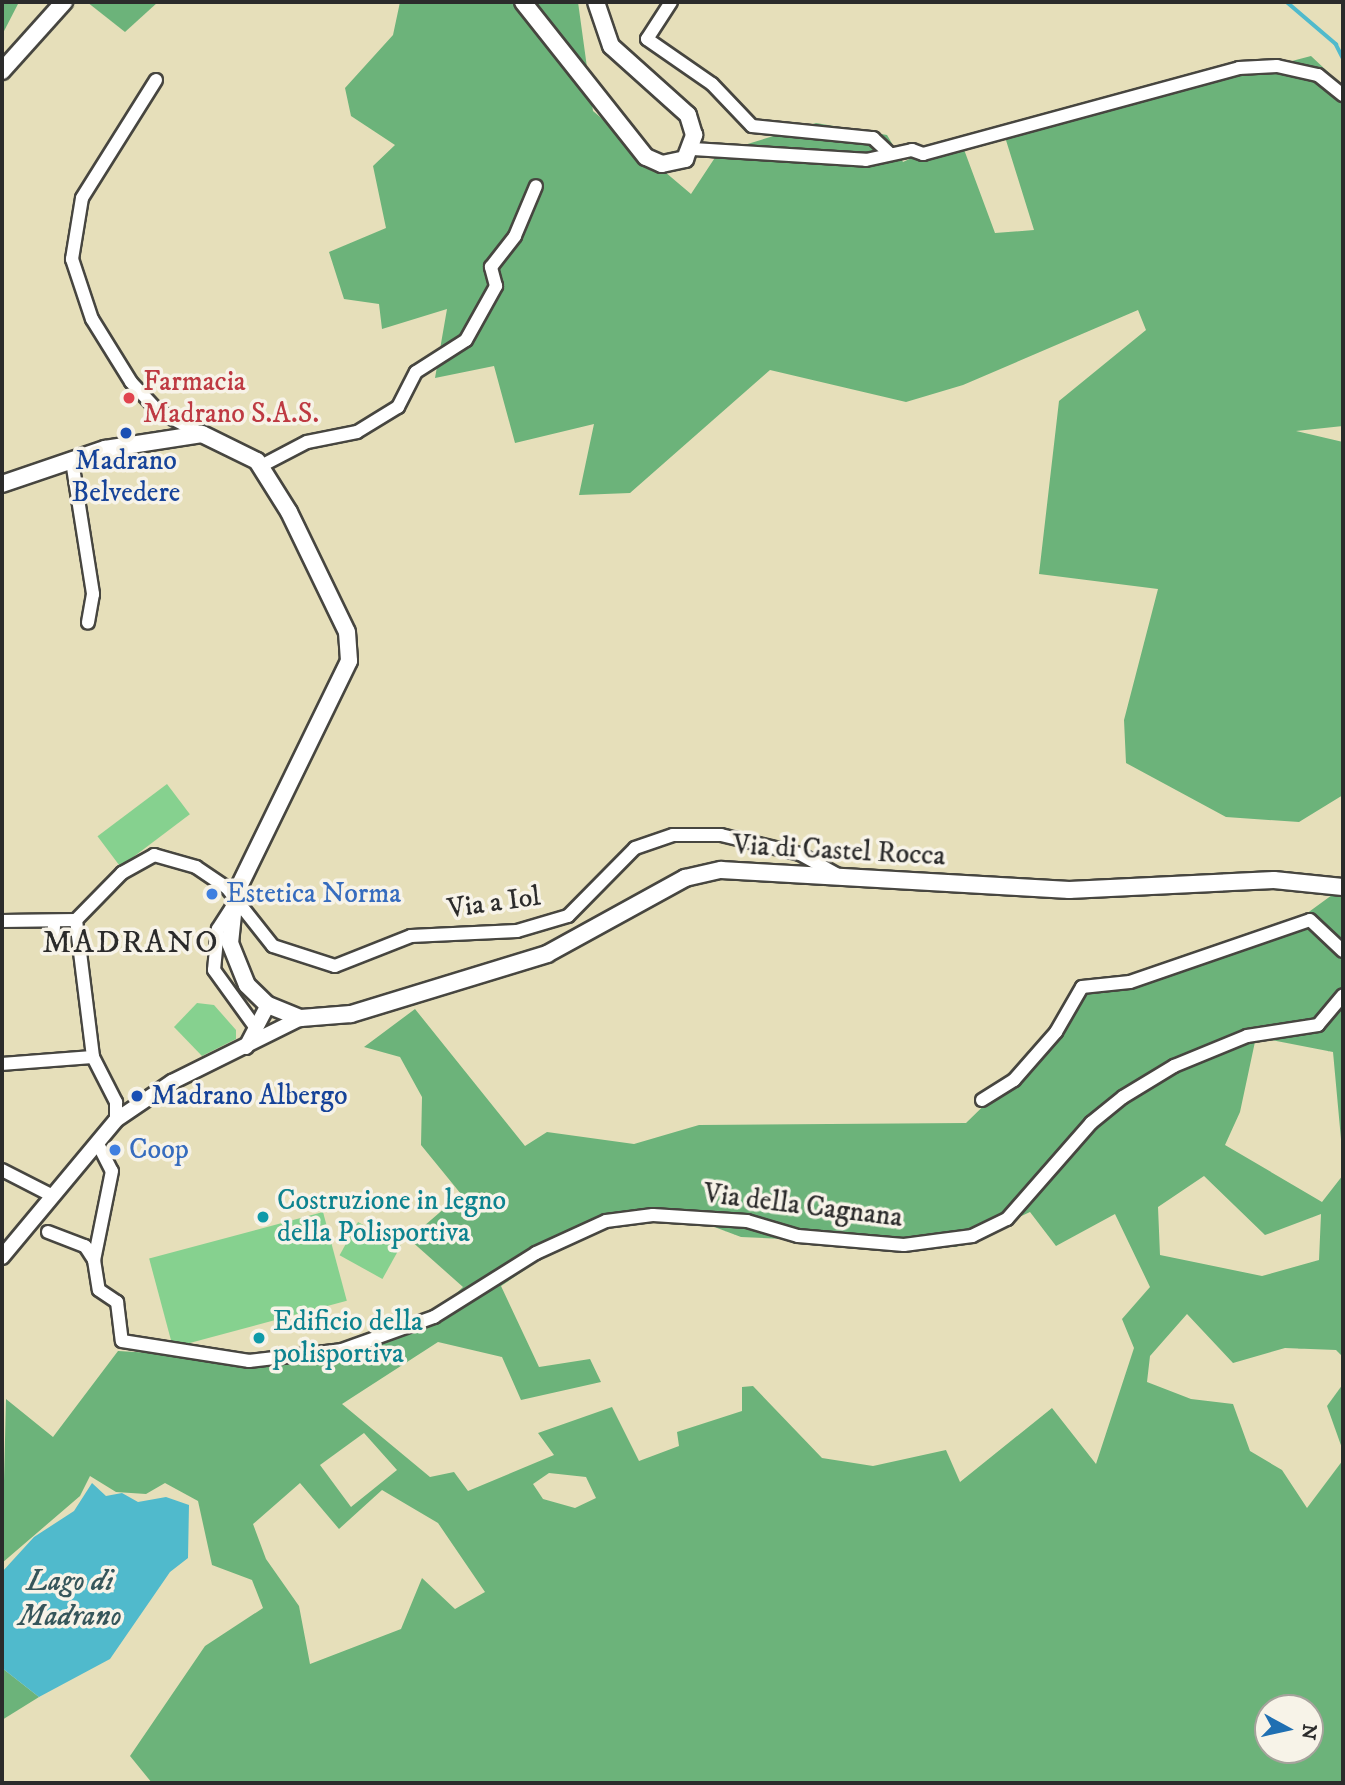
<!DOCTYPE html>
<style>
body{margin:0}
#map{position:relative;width:1345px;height:1785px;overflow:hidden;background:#e6dfba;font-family:"IM FELL DW Pica",serif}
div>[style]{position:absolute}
.green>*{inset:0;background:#86d18f;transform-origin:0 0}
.forest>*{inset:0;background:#6cb37a}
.water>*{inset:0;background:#50bacc}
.stream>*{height:3.5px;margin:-1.75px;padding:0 1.75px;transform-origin:1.75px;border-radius:1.75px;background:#50bacc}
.roads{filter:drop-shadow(2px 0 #474640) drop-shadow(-2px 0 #474640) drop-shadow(0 2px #474640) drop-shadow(0 -2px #474640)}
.minor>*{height:12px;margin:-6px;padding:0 6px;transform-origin:6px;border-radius:6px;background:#fff}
.tertiary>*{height:14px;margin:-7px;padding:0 7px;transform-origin:7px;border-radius:7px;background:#fff}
.secondary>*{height:16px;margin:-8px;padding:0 8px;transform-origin:8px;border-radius:8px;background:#fff}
.dots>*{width:19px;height:19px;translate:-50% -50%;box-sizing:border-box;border:4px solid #f7f3e8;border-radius:50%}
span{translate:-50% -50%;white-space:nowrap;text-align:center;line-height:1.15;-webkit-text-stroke:7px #f7f3e8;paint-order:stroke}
.health-label{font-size:28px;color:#be3a42}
.left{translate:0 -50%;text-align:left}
.transit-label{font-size:28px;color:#164399}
.street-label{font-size:28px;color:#2b2b2b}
.shop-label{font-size:28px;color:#366cbe}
.culture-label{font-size:28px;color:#0d838f}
.water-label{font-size:30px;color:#36565b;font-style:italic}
.quarter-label{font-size:32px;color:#2b2b2b;letter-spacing:2px}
.frame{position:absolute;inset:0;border:4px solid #2b2b2b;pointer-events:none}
.north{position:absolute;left:1254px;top:1694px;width:70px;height:70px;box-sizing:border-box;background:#f7f3e8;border:2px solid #a5a39c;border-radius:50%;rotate:98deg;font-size:19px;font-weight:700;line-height:28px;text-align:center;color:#2b2b2b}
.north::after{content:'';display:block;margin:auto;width:24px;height:32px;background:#1f6fb2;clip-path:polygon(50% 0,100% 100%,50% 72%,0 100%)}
</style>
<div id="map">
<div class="green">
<div style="left:167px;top:784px;width:38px;height:87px;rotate:53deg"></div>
<div style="clip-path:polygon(197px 1003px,214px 1005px,236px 1030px,236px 1039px,202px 1056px,174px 1027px)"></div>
<div style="left:323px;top:1212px;width:92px;height:180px;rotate:75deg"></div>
<div style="left:358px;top:1222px;width:49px;height:38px;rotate:29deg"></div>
</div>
<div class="forest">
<div style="clip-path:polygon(2px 2px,19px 2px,2px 35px)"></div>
<div style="clip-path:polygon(87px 2px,158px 2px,125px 32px)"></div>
<div style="clip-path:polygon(400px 2px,578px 2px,593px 111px,691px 194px,718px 153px,816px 123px,887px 135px,903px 162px,959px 136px,995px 233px,1034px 230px,1005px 137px,1311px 56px,1343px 86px,1343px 426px,1296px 431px,1343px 442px,1343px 795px,1299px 822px,1226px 817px,1126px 763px,1124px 720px,1158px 589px,1039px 574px,1059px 401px,1146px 330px,1138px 310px,963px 385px,906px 402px,770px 370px,630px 493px,579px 495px,594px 424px,515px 443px,494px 366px,435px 378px,447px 309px,382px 329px,379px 304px,344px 299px,329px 252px,386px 228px,373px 166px,395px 145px,351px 116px,345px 88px,393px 35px)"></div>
<div style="clip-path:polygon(evenodd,1343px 887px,1343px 1161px,1333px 1052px,1256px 1037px,1240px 1112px,1225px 1145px,1322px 1202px,1343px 1175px,1343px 1357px,1336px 1350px,1285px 1348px,1233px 1363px,1187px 1314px,1150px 1356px,1147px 1382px,1191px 1399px,1233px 1404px,1250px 1451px,1282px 1470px,1307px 1508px,1343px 1460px,1343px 1783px,152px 1783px,130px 1756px,205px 1646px,263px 1608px,252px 1580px,212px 1565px,198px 1501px,165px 1483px,146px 1494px,116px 1492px,90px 1476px,80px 1496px,2px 1563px,6px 1399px,53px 1437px,118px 1351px,239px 1358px,370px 1342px,414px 1333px,463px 1287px,409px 1239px,461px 1194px,421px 1145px,422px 1097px,400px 1057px,364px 1047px,415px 1009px,525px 1146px,547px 1132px,634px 1144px,699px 1125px,966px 1123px,1046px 1045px,1085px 985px,1141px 977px,1295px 922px,1343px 887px,1204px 1176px,1265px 1235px,1321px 1214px,1319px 1260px,1262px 1276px,1160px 1255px,1158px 1207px,1204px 1176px,1343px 887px,672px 1211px,741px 1237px,956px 1247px,1030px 1212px,1056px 1246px,1115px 1214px,1150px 1287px,1122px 1319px,1134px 1348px,1096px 1464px,1052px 1408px,960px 1482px,946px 1450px,873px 1466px,822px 1458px,753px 1386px,742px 1387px,742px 1411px,677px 1432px,679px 1446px,639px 1461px,612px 1407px,538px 1433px,554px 1455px,468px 1491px,454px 1472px,430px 1477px,342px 1404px,438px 1342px,502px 1357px,521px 1400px,601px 1382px,590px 1359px,539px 1367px,501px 1286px,598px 1220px,672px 1211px,1343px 887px,364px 1433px,397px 1470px,351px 1507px,320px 1465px,364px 1433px,1343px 887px,549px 1473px,586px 1477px,596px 1498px,575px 1508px,543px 1499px,533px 1484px,549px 1473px,1343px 887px,300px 1483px,339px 1529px,382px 1490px,438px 1523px,485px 1592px,455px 1609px,422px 1578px,401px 1629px,310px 1664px,299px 1606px,266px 1559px,253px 1524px,300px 1483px,1343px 887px,1268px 1708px,1310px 1708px,1310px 1750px,1268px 1750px,1268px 1708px)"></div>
<div style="clip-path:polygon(1343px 1384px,1343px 1451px,1327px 1406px)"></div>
<div style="clip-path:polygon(2px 1668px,39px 1697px,2px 1720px)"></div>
</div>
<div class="water">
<div style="clip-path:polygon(92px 1483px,106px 1496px,122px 1493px,138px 1502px,166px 1497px,189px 1505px,188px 1558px,170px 1572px,110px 1659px,39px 1697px,2px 1668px,2px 1572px,34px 1537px,74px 1511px)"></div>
</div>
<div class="stream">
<div style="left:1287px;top:2px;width:65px;rotate:40.6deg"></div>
<div style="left:1336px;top:44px;width:16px;rotate:63deg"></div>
</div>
<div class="roads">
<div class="minor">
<div style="left:671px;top:2px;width:44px;rotate:123deg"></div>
<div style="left:647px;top:39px;width:79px;rotate:34.7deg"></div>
<div style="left:712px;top:84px;width:58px;rotate:46.4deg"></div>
<div style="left:752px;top:126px;width:122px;rotate:5.7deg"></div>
<div style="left:873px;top:138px;width:23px;rotate:43deg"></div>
<div style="left:156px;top:80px;width:139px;rotate:122.1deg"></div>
<div style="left:82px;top:198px;width:62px;rotate:99.3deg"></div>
<div style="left:72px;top:259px;width:63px;rotate:71.6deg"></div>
<div style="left:92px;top:319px;width:74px;rotate:58.2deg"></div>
<div style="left:131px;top:382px;width:40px;rotate:47deg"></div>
<div style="left:158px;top:411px;width:50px;rotate:27.6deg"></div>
<div style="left:693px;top:149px;width:173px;rotate:3.6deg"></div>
<div style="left:866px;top:160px;width:47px;rotate:-12.3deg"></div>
<div style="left:912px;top:150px;width:12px;rotate:20deg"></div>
<div style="left:923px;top:154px;width:327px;rotate:-15.2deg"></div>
<div style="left:1239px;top:68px;width:38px;rotate:-3deg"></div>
<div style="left:1277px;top:66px;width:42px;rotate:12.4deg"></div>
<div style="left:1318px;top:75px;width:32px;rotate:39deg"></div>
<div style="left:72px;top:461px;width:135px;rotate:81deg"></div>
<div style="left:93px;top:594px;width:29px;rotate:100deg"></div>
<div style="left:261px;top:466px;width:52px;rotate:-27.6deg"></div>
<div style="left:307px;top:442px;width:51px;rotate:-11.3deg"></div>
<div style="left:357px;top:432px;width:48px;rotate:-31.4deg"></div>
<div style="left:398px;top:407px;width:39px;rotate:-63deg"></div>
<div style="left:416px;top:372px;width:59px;rotate:-32.6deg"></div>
<div style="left:466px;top:340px;width:62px;rotate:-60.9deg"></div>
<div style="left:496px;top:286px;width:20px;rotate:-105deg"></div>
<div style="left:491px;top:267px;width:39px;rotate:-52deg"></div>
<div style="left:515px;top:236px;width:54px;rotate:-67.2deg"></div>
<div style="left:234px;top:904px;width:30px;rotate:123deg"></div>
<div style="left:218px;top:929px;width:41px;rotate:95.6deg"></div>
<div style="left:214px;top:970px;width:67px;rotate:54.2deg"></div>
<div style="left:76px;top:920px;width:138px;rotate:82.9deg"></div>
<div style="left:93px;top:1057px;width:51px;rotate:62.9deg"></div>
<div style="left:116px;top:1102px;width:18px;rotate:90deg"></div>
<div style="left:2px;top:921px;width:74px;rotate:-0.8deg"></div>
<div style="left:76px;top:920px;width:66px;rotate:-45.6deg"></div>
<div style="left:122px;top:873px;width:37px;rotate:-29deg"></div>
<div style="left:154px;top:855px;width:44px;rotate:15.9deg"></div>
<div style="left:196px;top:867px;width:37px;rotate:34deg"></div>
<div style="left:227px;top:888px;width:74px;rotate:51.6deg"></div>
<div style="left:273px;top:946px;width:65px;rotate:17.9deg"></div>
<div style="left:335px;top:966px;width:82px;rotate:-21.5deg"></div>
<div style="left:411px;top:936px;width:106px;rotate:-2.7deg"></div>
<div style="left:517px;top:931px;width:53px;rotate:-16.4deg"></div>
<div style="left:568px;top:916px;width:95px;rotate:-45.4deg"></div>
<div style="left:635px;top:848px;width:40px;rotate:-18.9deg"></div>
<div style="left:673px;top:835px;width:48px"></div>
<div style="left:721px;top:835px;width:81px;rotate:13.5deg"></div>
<div style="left:800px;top:854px;width:46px;rotate:28.8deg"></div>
<div style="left:53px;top:945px;width:21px;rotate:-87deg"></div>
<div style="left:2px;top:1064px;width:91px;rotate:-4.4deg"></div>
<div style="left:982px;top:1100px;width:38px;rotate:-32deg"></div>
<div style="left:1014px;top:1080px;width:64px;rotate:-48.8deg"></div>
<div style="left:1056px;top:1032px;width:52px;rotate:-60deg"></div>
<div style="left:1082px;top:987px;width:48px;rotate:-5.9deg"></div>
<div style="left:1130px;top:982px;width:190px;rotate:-19deg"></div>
<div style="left:1310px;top:920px;width:45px;rotate:43.2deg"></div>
<div style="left:98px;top:1144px;width:30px;rotate:63deg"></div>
<div style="left:112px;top:1171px;width:91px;rotate:101.4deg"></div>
<div style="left:94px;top:1260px;width:30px;rotate:81deg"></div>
<div style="left:99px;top:1290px;width:22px;rotate:34deg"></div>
<div style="left:117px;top:1302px;width:39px;rotate:83deg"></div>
<div style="left:122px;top:1341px;width:129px;rotate:8.9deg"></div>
<div style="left:249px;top:1361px;width:94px;rotate:-6.7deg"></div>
<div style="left:342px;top:1350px;width:98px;rotate:-19.7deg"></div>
<div style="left:434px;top:1317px;width:120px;rotate:-32.1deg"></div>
<div style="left:536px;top:1253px;width:77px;rotate:-24.6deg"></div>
<div style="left:606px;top:1221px;width:47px;rotate:-7.3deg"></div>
<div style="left:653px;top:1215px;width:94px;rotate:3.7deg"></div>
<div style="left:747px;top:1221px;width:53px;rotate:16.4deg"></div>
<div style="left:798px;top:1236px;width:106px;rotate:4.9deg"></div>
<div style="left:904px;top:1245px;width:69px;rotate:-7.5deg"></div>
<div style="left:972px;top:1236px;width:39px;rotate:-26deg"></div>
<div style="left:1007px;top:1219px;width:128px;rotate:-48.8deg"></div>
<div style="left:1091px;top:1123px;width:41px;rotate:-39.1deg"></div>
<div style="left:1123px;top:1097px;width:60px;rotate:-31.3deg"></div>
<div style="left:1174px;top:1066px;width:79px;rotate:-22.3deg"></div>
<div style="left:1247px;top:1036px;width:72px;rotate:-8.8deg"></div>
<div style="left:1318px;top:1025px;width:39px;rotate:-50deg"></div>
<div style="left:2px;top:1170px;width:53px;rotate:27.1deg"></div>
<div style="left:48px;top:1232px;width:40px;rotate:21deg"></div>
<div style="left:85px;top:1246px;width:17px;rotate:57deg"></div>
</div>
<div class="tertiary">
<div style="left:246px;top:1047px;width:47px;rotate:-62.4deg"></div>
<div style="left:2px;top:1257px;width:178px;rotate:-50.2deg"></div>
<div style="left:116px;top:1120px;width:68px;rotate:-34.2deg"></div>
<div style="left:172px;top:1082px;width:144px;rotate:-26.4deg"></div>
</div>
<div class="secondary">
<div style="left:523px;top:2px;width:198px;rotate:51.6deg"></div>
<div style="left:646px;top:157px;width:17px;rotate:24deg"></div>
<div style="left:662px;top:164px;width:24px;rotate:-12deg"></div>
<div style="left:685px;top:159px;width:26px;rotate:-69deg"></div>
<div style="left:694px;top:135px;width:21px;rotate:-107deg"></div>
<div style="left:688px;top:115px;width:103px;rotate:-138.1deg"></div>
<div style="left:611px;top:46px;width:46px;rotate:-108.8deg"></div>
<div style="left:2px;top:71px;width:93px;rotate:-48.1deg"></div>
<div style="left:2px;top:484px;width:109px;rotate:-18.8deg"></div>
<div style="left:105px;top:449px;width:98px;rotate:-8.8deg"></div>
<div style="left:202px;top:434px;width:61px;rotate:26.1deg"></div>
<div style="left:257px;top:461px;width:60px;rotate:57.9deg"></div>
<div style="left:289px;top:512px;width:133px;rotate:64.2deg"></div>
<div style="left:347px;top:632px;width:29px;rotate:86deg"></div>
<div style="left:349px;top:661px;width:260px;rotate:116deg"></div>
<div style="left:235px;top:895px;width:48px;rotate:95.9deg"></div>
<div style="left:230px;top:943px;width:45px;rotate:68deg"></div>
<div style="left:247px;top:985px;width:29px;rotate:44deg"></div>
<div style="left:268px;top:1005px;width:35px;rotate:22deg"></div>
<div style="left:301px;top:1018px;width:50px;rotate:-4.6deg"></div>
<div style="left:351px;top:1014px;width:205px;rotate:-17deg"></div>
<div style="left:547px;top:954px;width:158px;rotate:-28.8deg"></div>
<div style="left:685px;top:878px;width:37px;rotate:-13deg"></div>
<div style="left:721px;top:870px;width:349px;rotate:3.3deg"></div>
<div style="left:1069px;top:890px;width:205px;rotate:-2.8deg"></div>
<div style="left:1274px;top:880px;width:69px;rotate:5.8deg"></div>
</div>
</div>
<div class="dots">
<div style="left:129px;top:398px;background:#e0444e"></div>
<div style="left:126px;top:433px;background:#1a4fb4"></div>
<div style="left:212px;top:894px;background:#3f7fe0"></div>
<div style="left:137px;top:1096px;background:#1a4fb4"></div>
<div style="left:115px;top:1150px;background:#3f7fe0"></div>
<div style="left:263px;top:1217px;background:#0f9aa8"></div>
<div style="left:259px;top:1338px;background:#0f9aa8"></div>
</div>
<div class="health-label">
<span class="left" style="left:143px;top:398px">Farmacia<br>Madrano S.A.S.</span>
</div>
<div class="transit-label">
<span style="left:126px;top:477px">Madrano<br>Belvedere</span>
<span class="left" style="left:151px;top:1096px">Madrano Albergo</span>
</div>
<div class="street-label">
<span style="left:839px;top:851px;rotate:3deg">Via di Castel Rocca</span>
<span style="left:494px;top:903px;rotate:-8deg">Via a Iol</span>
<span style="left:803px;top:1206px;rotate:7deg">Via della Cagnana</span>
</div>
<div class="shop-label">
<span class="left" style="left:226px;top:894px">Estetica Norma</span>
<span class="left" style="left:129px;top:1150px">Coop</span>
</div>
<div class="culture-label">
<span class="left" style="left:277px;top:1217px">Costruzione in legno<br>della Polisportiva</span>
<span class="left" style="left:273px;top:1338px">Edificio della<br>polisportiva</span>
</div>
<div class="water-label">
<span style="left:70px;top:1599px">Lago di<br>Madrano</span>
</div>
<div class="quarter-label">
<span style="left:131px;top:943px">MADRANO</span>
</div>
<div class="frame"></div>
<div class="north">N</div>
</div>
